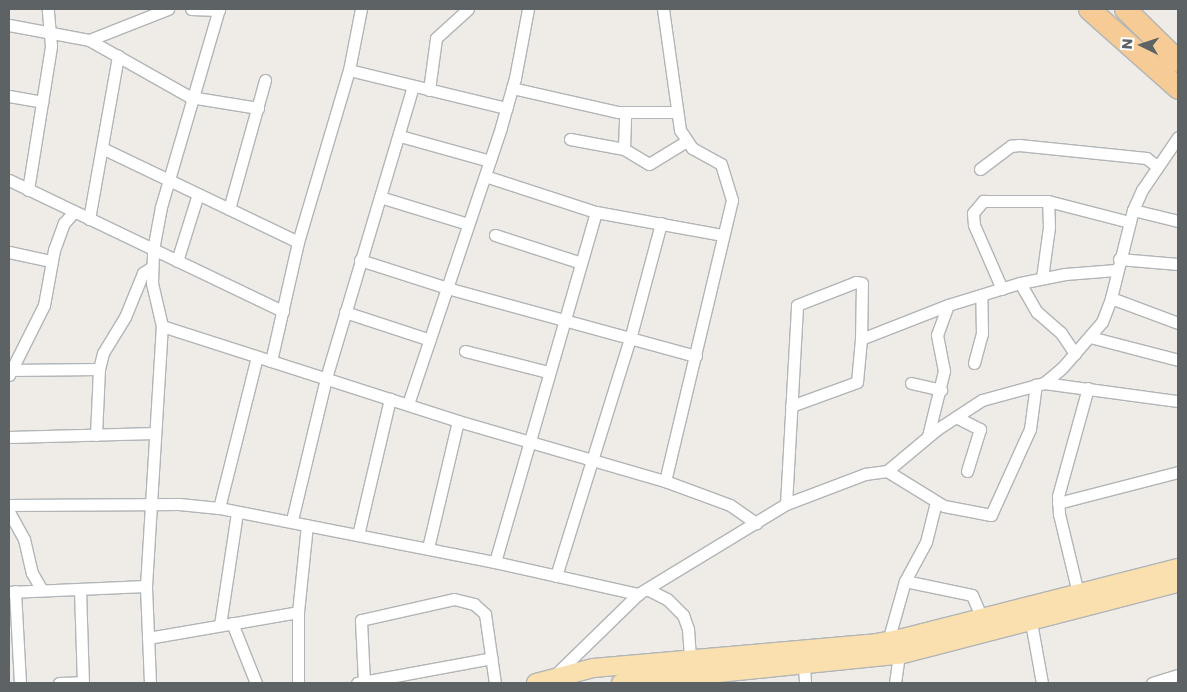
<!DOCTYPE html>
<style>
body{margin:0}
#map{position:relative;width:1187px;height:692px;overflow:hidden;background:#efebe6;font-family:Poppins,sans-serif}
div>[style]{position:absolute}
.roads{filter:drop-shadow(1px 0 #b1b5b7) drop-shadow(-1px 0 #b1b5b7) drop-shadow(0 1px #b1b5b7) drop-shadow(0 -1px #b1b5b7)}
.street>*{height:11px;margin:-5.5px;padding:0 5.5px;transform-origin:5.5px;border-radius:5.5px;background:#fff}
.primary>*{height:18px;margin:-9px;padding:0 9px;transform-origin:9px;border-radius:9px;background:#fbe0af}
.highway>*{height:21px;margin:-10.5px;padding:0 10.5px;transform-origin:10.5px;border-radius:10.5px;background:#f7cb95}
span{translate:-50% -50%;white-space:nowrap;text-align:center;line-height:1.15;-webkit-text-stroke:4px #fff;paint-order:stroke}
.frame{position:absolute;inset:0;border:10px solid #5d6365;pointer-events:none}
.north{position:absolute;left:1117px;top:20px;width:50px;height:50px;-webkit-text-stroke:4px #fff;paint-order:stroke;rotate:274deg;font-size:14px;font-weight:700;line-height:20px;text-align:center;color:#5d6365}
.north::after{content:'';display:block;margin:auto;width:18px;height:22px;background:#5d6365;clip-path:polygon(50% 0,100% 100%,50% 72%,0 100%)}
</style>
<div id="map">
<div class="roads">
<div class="street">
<div style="left:191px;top:9px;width:28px;rotate:2deg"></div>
<div style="left:663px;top:9px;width:122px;rotate:82deg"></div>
<div style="left:680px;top:130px;width:22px;rotate:56deg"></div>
<div style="left:692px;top:148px;width:33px;rotate:29deg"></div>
<div style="left:721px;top:164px;width:38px;rotate:73deg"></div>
<div style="left:732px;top:200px;width:289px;rotate:103.4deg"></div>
<div style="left:9px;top:25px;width:81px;rotate:10.6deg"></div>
<div style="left:89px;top:40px;width:116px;rotate:29.4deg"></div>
<div style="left:190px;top:97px;width:69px;rotate:9.2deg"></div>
<div style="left:89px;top:40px;width:85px;rotate:-21.4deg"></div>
<div style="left:349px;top:70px;width:162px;rotate:13.6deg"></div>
<div style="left:512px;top:88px;width:109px;rotate:12.8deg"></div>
<div style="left:618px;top:112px;width:58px"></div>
<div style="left:429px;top:90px;width:52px;rotate:-82.3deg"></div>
<div style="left:436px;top:38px;width:43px;rotate:-42.2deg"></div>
<div style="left:9px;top:96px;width:34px;rotate:10deg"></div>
<div style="left:400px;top:136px;width:93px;rotate:15.5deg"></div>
<div style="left:570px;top:139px;width:55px;rotate:10.5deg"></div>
<div style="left:624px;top:149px;width:29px;rotate:31deg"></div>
<div style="left:649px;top:164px;width:42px;rotate:-31.4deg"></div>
<div style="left:102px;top:148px;width:217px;rotate:25.6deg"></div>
<div style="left:624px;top:149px;width:36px;rotate:-88deg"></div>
<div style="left:980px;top:169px;width:39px;rotate:-37deg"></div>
<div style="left:1011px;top:146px;width:8px;rotate:-7deg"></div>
<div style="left:1019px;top:145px;width:128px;rotate:5.8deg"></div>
<div style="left:1146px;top:158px;width:14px;rotate:36deg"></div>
<div style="left:485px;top:176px;width:117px;rotate:18deg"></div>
<div style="left:596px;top:212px;width:129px;rotate:10.3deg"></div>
<div style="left:9px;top:180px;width:304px;rotate:25.6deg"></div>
<div style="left:28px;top:190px;width:146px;rotate:-80.9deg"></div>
<div style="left:51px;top:46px;width:37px;rotate:-95deg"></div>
<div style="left:380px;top:197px;width:92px;rotate:17.1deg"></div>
<div style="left:229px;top:209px;width:134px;rotate:-74.4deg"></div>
<div style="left:1133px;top:210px;width:46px;rotate:13.7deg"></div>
<div style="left:89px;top:219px;width:166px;rotate:-79.9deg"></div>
<div style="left:495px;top:235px;width:90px;rotate:18deg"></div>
<div style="left:9px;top:252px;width:43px;rotate:12.1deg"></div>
<div style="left:1119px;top:259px;width:59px;rotate:4.8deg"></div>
<div style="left:360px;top:260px;width:91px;rotate:17.8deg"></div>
<div style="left:447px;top:288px;width:258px;rotate:15.3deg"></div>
<div style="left:177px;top:261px;width:70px;rotate:-72.6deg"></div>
<div style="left:1042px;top:278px;width:51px;rotate:-82.2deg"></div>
<div style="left:1049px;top:227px;width:26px;rotate:-92deg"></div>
<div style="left:1020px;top:283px;width:34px;rotate:60deg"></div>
<div style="left:1037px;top:312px;width:32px;rotate:41deg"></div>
<div style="left:1061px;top:333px;width:25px;rotate:56deg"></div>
<div style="left:1002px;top:289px;width:70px;rotate:-113.6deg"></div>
<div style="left:974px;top:225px;width:12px;rotate:-95deg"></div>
<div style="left:973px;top:213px;width:16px;rotate:-50deg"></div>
<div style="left:983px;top:201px;width:65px"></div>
<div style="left:1048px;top:201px;width:84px;rotate:14.5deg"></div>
<div style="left:1111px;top:298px;width:72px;rotate:20.5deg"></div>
<div style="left:345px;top:312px;width:89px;rotate:18.2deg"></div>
<div style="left:162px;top:326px;width:311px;rotate:17.8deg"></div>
<div style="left:458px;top:421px;width:216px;rotate:16.2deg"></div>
<div style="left:665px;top:481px;width:69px;rotate:20.3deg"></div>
<div style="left:730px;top:505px;width:32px;rotate:35deg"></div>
<div style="left:1090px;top:337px;width:91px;rotate:14.6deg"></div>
<div style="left:465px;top:351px;width:86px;rotate:14.2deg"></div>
<div style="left:271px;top:361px;width:122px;rotate:-77.2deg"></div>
<div style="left:298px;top:242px;width:179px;rotate:-73.5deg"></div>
<div style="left:349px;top:70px;width:62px;rotate:-78.9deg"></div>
<div style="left:974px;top:363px;width:30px;rotate:-75deg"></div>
<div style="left:982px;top:334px;width:39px;rotate:-91deg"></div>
<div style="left:99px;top:369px;width:16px;rotate:-76deg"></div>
<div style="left:103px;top:353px;width:42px;rotate:-58.6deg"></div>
<div style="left:125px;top:317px;width:48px;rotate:-67.8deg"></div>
<div style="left:143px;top:273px;width:11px;rotate:-34deg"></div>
<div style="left:9px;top:370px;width:90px;rotate:-0.6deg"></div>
<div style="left:99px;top:369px;width:66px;rotate:92.6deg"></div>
<div style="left:9px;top:375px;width:78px;rotate:-63.4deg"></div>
<div style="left:44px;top:305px;width:56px;rotate:-79.7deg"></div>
<div style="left:54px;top:250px;width:29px;rotate:-70deg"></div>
<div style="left:64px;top:223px;width:15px;rotate:-48deg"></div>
<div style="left:911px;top:383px;width:31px;rotate:13deg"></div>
<div style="left:1044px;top:383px;width:135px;rotate:7.7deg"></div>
<div style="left:408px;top:404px;width:292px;rotate:-71.4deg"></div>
<div style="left:501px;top:127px;width:51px;rotate:-74.1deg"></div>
<div style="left:515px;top:78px;width:70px;rotate:-79.3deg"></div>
<div style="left:791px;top:406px;width:70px;rotate:-20deg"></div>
<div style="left:857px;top:382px;width:43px;rotate:-84.7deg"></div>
<div style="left:861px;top:339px;width:93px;rotate:-21.3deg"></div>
<div style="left:948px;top:305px;width:75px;rotate:-17deg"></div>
<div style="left:1020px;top:283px;width:46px;rotate:-11.3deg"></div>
<div style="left:1065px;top:274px;width:51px;rotate:-4.5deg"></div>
<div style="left:956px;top:417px;width:27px;rotate:27deg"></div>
<div style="left:980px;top:429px;width:44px;rotate:107.2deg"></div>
<div style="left:928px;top:436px;width:67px;rotate:-76.2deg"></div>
<div style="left:944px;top:371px;width:37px;rotate:-101deg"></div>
<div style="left:937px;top:335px;width:32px;rotate:-70deg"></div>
<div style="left:9px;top:437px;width:146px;rotate:-1.6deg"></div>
<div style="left:887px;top:471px;width:67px;rotate:31.6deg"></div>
<div style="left:944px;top:506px;width:48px;rotate:10.8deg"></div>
<div style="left:991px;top:515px;width:94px;rotate:-65.6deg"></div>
<div style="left:1030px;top:429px;width:45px;rotate:-82.4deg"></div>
<div style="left:1058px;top:503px;width:124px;rotate:-14.5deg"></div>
<div style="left:786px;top:504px;width:199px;rotate:-86.8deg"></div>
<div style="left:797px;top:305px;width:63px;rotate:-21.3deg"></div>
<div style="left:856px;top:282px;width:6px;rotate:9deg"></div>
<div style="left:862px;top:283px;width:56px;rotate:91deg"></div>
<div style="left:9px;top:505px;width:170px;rotate:-0.3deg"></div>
<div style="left:179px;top:504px;width:40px;rotate:5.7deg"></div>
<div style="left:219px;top:508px;width:281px;rotate:11.1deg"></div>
<div style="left:495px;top:562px;width:147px;rotate:12.6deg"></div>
<div style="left:219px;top:508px;width:156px;rotate:-75.9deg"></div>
<div style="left:9px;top:512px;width:31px;rotate:61deg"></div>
<div style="left:24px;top:539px;width:35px;rotate:77deg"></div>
<div style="left:32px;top:573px;width:20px;rotate:60deg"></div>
<div style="left:292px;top:520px;width:146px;rotate:-76.5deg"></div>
<div style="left:326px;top:378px;width:304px;rotate:-73.4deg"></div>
<div style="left:358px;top:535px;width:140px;rotate:-76.8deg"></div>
<div style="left:428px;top:548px;width:130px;rotate:-76.7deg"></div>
<div style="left:495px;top:562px;width:364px;rotate:-73.9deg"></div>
<div style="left:556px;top:576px;width:248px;rotate:-72.7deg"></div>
<div style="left:630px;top:339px;width:120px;rotate:-75deg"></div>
<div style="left:905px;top:581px;width:68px;rotate:11.8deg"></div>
<div style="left:972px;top:595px;width:25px;rotate:67deg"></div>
<div style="left:80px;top:589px;width:94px;rotate:88.2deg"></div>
<div style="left:647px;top:589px;width:22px;rotate:27deg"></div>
<div style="left:667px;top:599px;width:23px;rotate:45deg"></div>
<div style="left:683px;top:615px;width:15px;rotate:70deg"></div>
<div style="left:688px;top:629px;width:30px;rotate:86deg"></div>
<div style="left:15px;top:591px;width:92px;rotate:86.9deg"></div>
<div style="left:9px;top:592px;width:137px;rotate:-2.5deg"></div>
<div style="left:1078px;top:593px;width:81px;rotate:-103.5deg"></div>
<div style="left:1059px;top:514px;width:18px;rotate:-93deg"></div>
<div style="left:1058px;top:496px;width:112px;rotate:-74.5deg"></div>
<div style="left:1031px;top:622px;width:62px;rotate:79.8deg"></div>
<div style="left:232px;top:623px;width:65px;rotate:68.2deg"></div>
<div style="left:220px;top:625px;width:113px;rotate:-81.4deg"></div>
<div style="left:148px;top:638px;width:152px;rotate:-9.8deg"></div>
<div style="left:888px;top:641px;width:62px;rotate:-74.2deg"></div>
<div style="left:905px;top:581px;width:44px;rotate:-61.7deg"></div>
<div style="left:926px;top:542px;width:41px;rotate:-76deg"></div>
<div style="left:804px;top:667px;width:16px;rotate:86deg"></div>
<div style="left:552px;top:678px;width:120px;rotate:-44.3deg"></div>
<div style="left:638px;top:594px;width:173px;rotate:-31.3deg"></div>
<div style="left:786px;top:504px;width:85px;rotate:-20.8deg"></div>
<div style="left:865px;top:474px;width:22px;rotate:-8deg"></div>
<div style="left:887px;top:471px;width:64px;rotate:-39.9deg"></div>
<div style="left:936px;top:430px;width:55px;rotate:-33.1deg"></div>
<div style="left:982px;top:400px;width:64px;rotate:-15.3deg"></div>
<div style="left:1044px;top:383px;width:23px;rotate:-40deg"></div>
<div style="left:1062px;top:368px;width:61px;rotate:-49deg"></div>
<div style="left:1102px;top:322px;width:26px;rotate:-69deg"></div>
<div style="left:1111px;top:298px;width:91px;rotate:-76deg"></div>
<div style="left:1133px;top:210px;width:22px;rotate:-66deg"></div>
<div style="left:1142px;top:190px;width:64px;rotate:-55.8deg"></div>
<div style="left:364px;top:682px;width:62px;rotate:-92.8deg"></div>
<div style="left:361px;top:620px;width:95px;rotate:-12.7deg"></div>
<div style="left:454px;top:599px;width:21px;rotate:14deg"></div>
<div style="left:474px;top:604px;width:15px;rotate:42deg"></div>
<div style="left:485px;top:614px;width:70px;rotate:81.8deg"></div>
<div style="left:59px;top:683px;width:24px;rotate:-2deg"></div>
<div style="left:150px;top:683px;width:97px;rotate:-92.4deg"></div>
<div style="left:146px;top:586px;width:260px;rotate:-86.5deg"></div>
<div style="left:162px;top:326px;width:44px;rotate:-103.1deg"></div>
<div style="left:152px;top:283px;width:33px;rotate:-88deg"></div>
<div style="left:153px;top:250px;width:44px;rotate:-79.5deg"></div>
<div style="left:161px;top:207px;width:206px;rotate:-73.7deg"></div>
<div style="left:298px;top:683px;width:71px;rotate:-90deg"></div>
<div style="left:298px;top:612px;width:87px;rotate:-84.1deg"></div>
<div style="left:357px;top:683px;width:137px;rotate:-10.5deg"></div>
<div style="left:895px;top:683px;width:28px;rotate:-82deg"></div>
<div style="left:1152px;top:683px;width:27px;rotate:-17deg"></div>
</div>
<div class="primary">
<div style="left:536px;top:683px;width:59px;rotate:-14.7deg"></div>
<div style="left:593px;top:668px;width:278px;rotate:-5deg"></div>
<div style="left:870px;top:644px;width:34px;rotate:-10deg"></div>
<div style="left:903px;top:638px;width:284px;rotate:-14.3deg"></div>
<div style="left:621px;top:683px;width:279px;rotate:-5.8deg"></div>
<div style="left:899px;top:655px;width:288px;rotate:-14.5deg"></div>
</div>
<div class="highway">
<div style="left:1089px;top:9px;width:119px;rotate:41.6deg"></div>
<div style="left:1125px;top:9px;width:74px;rotate:44.5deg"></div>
</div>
</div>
<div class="frame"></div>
<div class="north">N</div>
</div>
